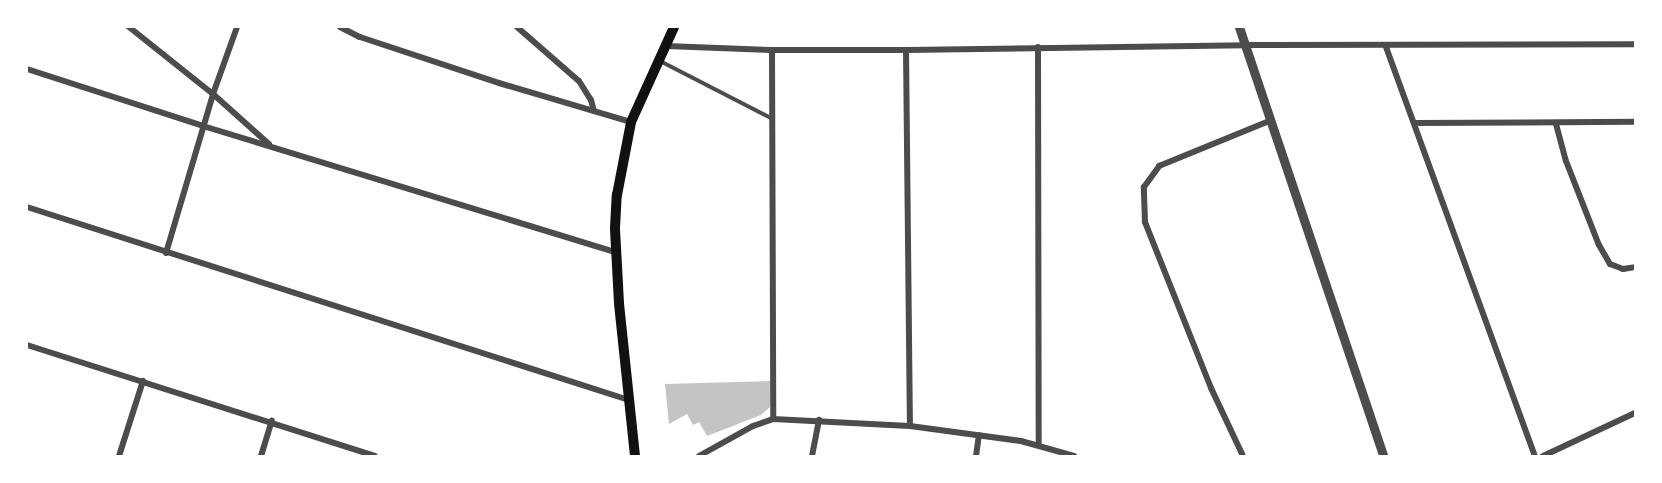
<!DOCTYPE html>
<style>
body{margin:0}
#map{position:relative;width:1662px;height:483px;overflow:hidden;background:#fff;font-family:Inter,sans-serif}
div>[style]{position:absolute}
.building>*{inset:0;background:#c4c4c4}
.service>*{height:4px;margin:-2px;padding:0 2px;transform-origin:2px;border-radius:2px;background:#4c4c4c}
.minor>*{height:6px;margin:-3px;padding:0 3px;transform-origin:3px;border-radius:3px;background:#4c4c4c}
.tertiary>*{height:9px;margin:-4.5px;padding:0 4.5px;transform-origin:4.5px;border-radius:4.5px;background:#4c4c4c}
.primary>*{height:10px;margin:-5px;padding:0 5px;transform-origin:5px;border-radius:5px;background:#111}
span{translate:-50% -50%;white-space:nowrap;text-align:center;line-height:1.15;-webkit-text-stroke:5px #fff;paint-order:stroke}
.frame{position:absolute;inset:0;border:28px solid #fff;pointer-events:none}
</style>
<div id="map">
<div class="building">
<div style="clip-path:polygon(771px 381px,770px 407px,761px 415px,707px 436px,699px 422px,693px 425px,687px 414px,669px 424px,665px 384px)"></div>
</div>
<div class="service">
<div style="left:660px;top:61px;width:127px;rotate:27.2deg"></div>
</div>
<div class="minor">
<div style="left:129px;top:27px;width:107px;rotate:38.6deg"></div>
<div style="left:213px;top:94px;width:75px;rotate:41.8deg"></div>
<div style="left:340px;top:27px;width:22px;rotate:27deg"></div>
<div style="left:360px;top:37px;width:146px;rotate:18.3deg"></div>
<div style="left:499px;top:83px;width:138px;rotate:16.5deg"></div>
<div style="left:517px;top:27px;width:82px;rotate:41.1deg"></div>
<div style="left:579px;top:81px;width:22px;rotate:58deg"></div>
<div style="left:591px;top:100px;width:11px;rotate:75deg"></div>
<div style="left:666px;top:46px;width:106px;rotate:2.2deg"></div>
<div style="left:772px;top:50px;width:134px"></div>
<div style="left:906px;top:50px;width:339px;rotate:-0.8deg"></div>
<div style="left:1245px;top:45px;width:390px;rotate:-0.1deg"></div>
<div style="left:1038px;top:47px;width:398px;rotate:89.9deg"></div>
<div style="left:1386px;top:47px;width:435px;rotate:70deg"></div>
<div style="left:772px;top:50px;width:369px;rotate:89.8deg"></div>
<div style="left:906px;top:50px;width:376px;rotate:89.4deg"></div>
<div style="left:27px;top:69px;width:185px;rotate:17.9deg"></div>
<div style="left:203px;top:126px;width:432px;rotate:17deg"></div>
<div style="left:1415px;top:123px;width:220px;rotate:-0.3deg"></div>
<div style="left:1556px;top:124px;width:38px;rotate:75deg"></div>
<div style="left:1566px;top:161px;width:90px;rotate:68.6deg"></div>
<div style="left:1599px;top:245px;width:22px;rotate:60deg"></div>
<div style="left:1610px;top:264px;width:14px;rotate:21deg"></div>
<div style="left:1623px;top:269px;width:12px;rotate:-9deg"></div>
<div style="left:27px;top:207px;width:632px;rotate:17.78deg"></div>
<div style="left:166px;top:253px;width:166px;rotate:-73.5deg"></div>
<div style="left:213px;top:94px;width:71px;rotate:-70.3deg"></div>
<div style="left:27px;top:345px;width:365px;rotate:17.7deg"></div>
<div style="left:119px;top:456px;width:79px;rotate:-72.3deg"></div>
<div style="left:261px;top:456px;width:37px;rotate:-73deg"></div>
<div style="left:699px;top:456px;width:62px;rotate:-29.1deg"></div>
<div style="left:753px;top:426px;width:21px;rotate:-19deg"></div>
<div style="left:773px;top:419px;width:137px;rotate:2.9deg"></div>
<div style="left:910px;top:426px;width:112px;rotate:7.7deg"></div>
<div style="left:1021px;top:441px;width:55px;rotate:15.8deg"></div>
<div style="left:812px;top:456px;width:37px;rotate:-79deg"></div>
<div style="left:976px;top:456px;width:21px;rotate:-82deg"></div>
<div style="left:1243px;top:456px;width:75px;rotate:-115.2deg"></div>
<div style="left:1211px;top:388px;width:179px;rotate:-111.7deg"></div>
<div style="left:1145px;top:222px;width:35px;rotate:-92deg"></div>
<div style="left:1144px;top:187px;width:26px;rotate:-54deg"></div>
<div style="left:1159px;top:166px;width:119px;rotate:-22.2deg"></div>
<div style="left:1543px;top:456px;width:102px;rotate:-25.1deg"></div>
</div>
<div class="tertiary">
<div style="left:1239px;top:27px;width:453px;rotate:71.4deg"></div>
</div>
<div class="primary">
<div style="left:635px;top:456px;width:154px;rotate:-96deg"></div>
<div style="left:619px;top:303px;width:75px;rotate:-93.1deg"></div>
<div style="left:615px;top:228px;width:33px;rotate:-87deg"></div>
<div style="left:617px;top:195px;width:74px;rotate:-79.1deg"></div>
<div style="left:631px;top:122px;width:104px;rotate:-65.6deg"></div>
</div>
<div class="frame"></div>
</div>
